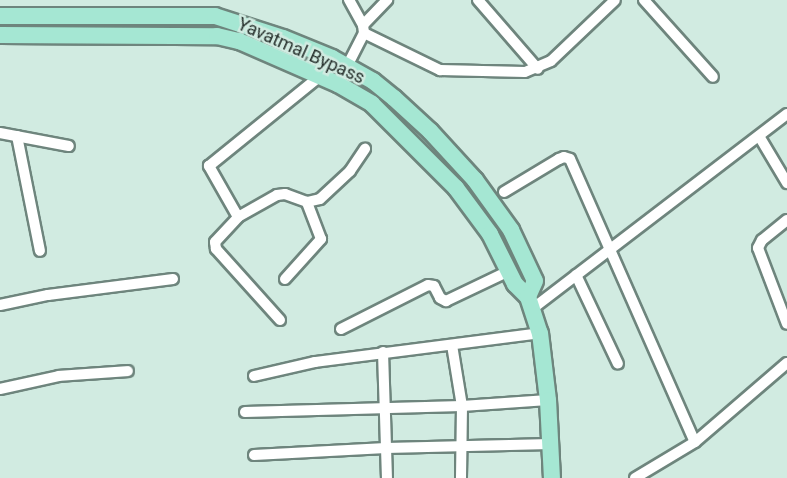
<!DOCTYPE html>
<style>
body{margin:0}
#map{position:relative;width:787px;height:478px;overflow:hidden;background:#d1ebe1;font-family:Roboto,sans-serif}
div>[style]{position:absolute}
.roads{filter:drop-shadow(2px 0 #6e857d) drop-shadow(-2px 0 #6e857d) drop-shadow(0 2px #6e857d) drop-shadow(0 -2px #6e857d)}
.street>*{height:10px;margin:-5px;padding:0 5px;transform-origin:5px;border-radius:5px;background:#fff}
.primary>*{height:16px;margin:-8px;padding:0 8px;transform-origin:8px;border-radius:8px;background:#a5e7d3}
span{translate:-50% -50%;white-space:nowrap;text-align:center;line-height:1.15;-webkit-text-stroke:5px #d1ebe1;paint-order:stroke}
.street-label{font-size:18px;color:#27312d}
</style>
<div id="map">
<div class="roads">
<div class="street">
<div style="left:478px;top:0;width:91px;rotate:49deg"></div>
<div style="left:644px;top:0;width:103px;rotate:48.1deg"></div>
<div style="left:363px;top:25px;width:35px;rotate:-46deg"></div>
<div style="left:364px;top:33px;width:85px;rotate:26deg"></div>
<div style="left:440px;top:70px;width:85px;rotate:1.3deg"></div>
<div style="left:525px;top:72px;width:28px;rotate:-23deg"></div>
<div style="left:551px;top:61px;width:88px;rotate:-43.6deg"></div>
<div style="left:338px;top:84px;width:57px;rotate:-63deg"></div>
<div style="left:364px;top:33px;width:8px;rotate:-97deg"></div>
<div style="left:363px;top:25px;width:29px;rotate:-119deg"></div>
<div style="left:0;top:133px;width:70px;rotate:10.7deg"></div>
<div style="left:17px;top:136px;width:117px;rotate:78.7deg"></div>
<div style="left:759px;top:136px;width:55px;rotate:59.2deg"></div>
<div style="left:504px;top:192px;width:64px;rotate:-31deg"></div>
<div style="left:559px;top:159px;width:5px;rotate:-22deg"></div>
<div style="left:564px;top:157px;width:6px;rotate:18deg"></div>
<div style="left:570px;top:159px;width:309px;rotate:66.2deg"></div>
<div style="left:238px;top:217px;width:59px;rotate:-119.6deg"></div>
<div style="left:209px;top:166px;width:143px;rotate:-39deg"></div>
<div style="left:320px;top:76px;width:22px;rotate:-68deg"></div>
<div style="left:787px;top:220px;width:32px;rotate:141deg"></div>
<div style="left:762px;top:240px;width:9px;rotate:117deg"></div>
<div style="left:758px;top:248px;width:81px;rotate:69.1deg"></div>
<div style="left:576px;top:275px;width:98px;rotate:64.7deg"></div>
<div style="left:285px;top:279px;width:54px;rotate:-48deg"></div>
<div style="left:321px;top:239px;width:40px;rotate:-111deg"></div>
<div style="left:0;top:305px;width:49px;rotate:-11.8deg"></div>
<div style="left:48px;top:295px;width:126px;rotate:-7.3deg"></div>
<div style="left:532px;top:309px;width:321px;rotate:-37.4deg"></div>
<div style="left:280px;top:320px;width:96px;rotate:-132deg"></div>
<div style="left:216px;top:249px;width:7px;rotate:-98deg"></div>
<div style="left:215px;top:242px;width:34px;rotate:-47deg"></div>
<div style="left:238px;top:217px;width:45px;rotate:-29.4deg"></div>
<div style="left:277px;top:195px;width:8px;rotate:-7deg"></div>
<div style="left:285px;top:194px;width:23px;rotate:20deg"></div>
<div style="left:307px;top:202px;width:13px;rotate:-13deg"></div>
<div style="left:320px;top:199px;width:41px;rotate:-43deg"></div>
<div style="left:350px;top:171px;width:27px;rotate:-56deg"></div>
<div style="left:341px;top:329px;width:97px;rotate:-26.8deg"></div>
<div style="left:428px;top:285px;width:6px;rotate:9deg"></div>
<div style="left:434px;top:286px;width:13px;rotate:63deg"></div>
<div style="left:440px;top:298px;width:7px;rotate:27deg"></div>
<div style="left:446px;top:301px;width:70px;rotate:-25.5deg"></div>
<div style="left:452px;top:345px;width:62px;rotate:80.7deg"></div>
<div style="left:462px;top:406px;width:72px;rotate:90.8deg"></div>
<div style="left:383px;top:352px;width:126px;rotate:88.2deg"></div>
<div style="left:254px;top:376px;width:63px;rotate:-12.9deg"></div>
<div style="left:315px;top:362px;width:227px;rotate:-7.3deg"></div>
<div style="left:0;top:389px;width:60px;rotate:-12.4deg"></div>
<div style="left:59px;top:376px;width:69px;rotate:-4.1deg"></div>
<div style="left:245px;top:412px;width:217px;rotate:-1.6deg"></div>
<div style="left:462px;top:406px;width:86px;rotate:-4deg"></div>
<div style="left:254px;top:455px;width:132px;rotate:-3deg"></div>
<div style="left:386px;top:448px;width:165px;rotate:-1.4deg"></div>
<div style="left:635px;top:478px;width:70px;rotate:-31deg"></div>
<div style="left:695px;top:442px;width:121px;rotate:-40.7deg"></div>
</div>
<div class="primary">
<div style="left:0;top:16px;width:215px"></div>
<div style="left:215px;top:16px;width:71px;rotate:17.9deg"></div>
<div style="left:283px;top:38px;width:53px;rotate:22.2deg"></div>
<div style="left:332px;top:58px;width:47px;rotate:29.3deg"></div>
<div style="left:373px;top:81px;width:27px;rotate:39deg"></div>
<div style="left:394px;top:98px;width:49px;rotate:42.5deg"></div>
<div style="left:430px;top:131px;width:67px;rotate:47.4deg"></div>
<div style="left:475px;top:180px;width:62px;rotate:54.2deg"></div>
<div style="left:511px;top:230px;width:56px;rotate:64.8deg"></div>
<div style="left:535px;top:281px;width:17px;rotate:114deg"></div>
<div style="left:0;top:35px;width:217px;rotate:0.3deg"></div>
<div style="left:217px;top:36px;width:23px;rotate:13deg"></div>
<div style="left:239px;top:41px;width:108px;rotate:23.5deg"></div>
<div style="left:338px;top:84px;width:39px;rotate:30deg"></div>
<div style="left:372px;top:104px;width:119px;rotate:45deg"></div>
<div style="left:456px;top:188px;width:57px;rotate:53.5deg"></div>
<div style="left:490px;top:234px;width:56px;rotate:63.4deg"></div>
<div style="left:515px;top:284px;width:18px;rotate:45deg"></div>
<div style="left:528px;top:297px;width:38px;rotate:72deg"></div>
<div style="left:540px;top:333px;width:67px;rotate:83.2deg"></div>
<div style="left:548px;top:400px;width:78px;rotate:87.1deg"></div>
</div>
</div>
<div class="street-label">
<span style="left:301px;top:51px;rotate:24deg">Yavatmal Bypass</span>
</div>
</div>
